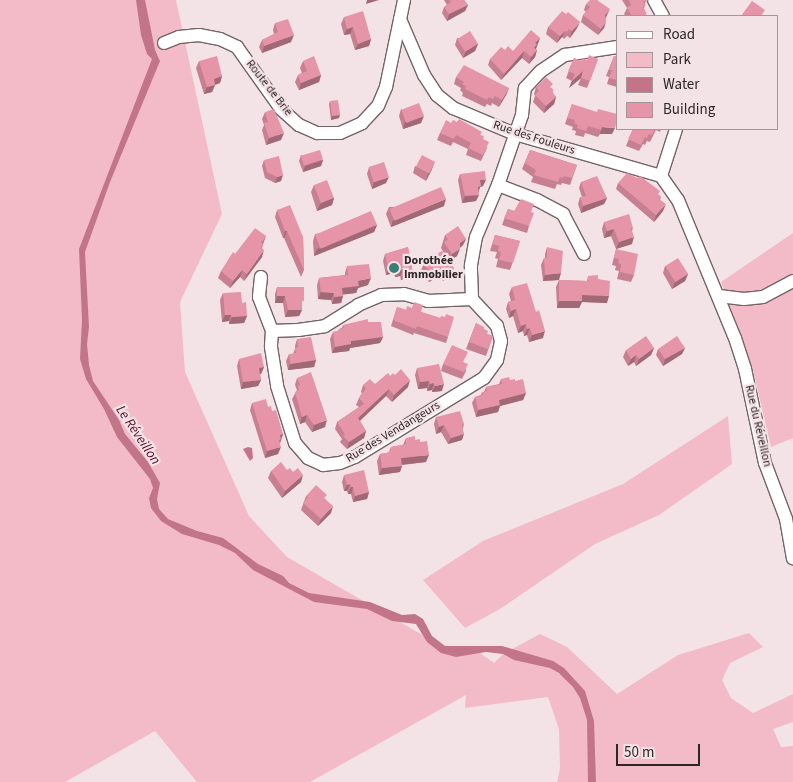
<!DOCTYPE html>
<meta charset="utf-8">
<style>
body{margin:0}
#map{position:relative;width:793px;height:782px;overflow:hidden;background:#f4e3e6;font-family:"Source Sans 3",sans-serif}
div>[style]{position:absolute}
.green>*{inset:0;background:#f2bbc7}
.water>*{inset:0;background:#c27588}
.roads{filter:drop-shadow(1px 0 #736467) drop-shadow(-1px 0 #736467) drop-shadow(0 1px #736467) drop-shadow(0 -1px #736467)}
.minor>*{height:12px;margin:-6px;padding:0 6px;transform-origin:6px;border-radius:6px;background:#fff}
.wall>*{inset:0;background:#c68091}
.shaded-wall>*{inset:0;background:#a16876}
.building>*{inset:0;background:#e695a9;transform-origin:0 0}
.dots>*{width:14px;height:14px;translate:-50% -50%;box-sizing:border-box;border:2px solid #f4e3e6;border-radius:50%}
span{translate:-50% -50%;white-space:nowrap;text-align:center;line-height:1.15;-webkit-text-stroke:4.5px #f4e3e6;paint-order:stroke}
.street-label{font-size:12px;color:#2d2627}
.poi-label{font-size:12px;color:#2d2627;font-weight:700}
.left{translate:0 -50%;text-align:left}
.water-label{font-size:14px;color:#530c27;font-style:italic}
.legend{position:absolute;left:616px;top:15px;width:162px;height:115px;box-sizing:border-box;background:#f4e3e6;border:1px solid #a4979a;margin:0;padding:6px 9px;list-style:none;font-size:15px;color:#2d2627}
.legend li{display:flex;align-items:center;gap:10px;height:25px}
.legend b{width:25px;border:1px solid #a4979a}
.scale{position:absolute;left:616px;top:744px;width:84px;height:22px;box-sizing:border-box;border:2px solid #2d2627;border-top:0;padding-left:6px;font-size:15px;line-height:18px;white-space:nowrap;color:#2d2627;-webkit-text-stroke:4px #f4e3e6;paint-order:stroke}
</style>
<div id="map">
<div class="green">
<div style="clip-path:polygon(0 0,176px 0,222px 214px,180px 302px,185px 372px,249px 516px,287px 557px,459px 656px,480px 653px,494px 663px,503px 654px,540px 634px,567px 647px,617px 694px,678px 655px,749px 633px,763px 647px,730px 663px,722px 680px,731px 698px,753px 713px,793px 694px,793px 722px,773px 729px,781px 747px,793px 746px,793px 782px,557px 782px,560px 768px,559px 729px,548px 697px,465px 708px,466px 695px,310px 782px,197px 782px,155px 731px,65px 782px,0 782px)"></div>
<div style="clip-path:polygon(793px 233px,793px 438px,771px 447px,753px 370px,721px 282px)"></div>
<div style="clip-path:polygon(728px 416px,732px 464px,659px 515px,595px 544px,500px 609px,465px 628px,423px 580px,483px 541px,623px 484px)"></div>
</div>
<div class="water">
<div style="clip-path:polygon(136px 0,145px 0,155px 50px,160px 61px,110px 182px,85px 252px,89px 327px,87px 344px,89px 365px,93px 381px,119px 420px,125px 434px,148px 462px,160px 483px,157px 499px,159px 509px,168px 519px,197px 531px,223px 538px,258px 564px,283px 576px,289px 583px,309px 593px,370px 602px,402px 615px,415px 614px,423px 619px,432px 636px,445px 646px,502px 646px,553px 661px,564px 668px,585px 691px,594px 721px,596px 782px,588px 782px,587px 720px,580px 698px,573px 687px,559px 673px,550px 668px,514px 660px,503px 654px,486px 652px,456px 657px,441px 653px,427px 642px,416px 624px,392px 621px,367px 609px,314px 602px,253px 570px,235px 553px,219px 545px,182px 534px,161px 521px,151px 508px,149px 498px,153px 488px,150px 479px,117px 437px,104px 409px,86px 379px,80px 359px,82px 320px,79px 249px,152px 59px,147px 54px,141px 35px)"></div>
<div style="clip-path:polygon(248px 447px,252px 448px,253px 458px,250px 461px,243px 449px)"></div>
</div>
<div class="roads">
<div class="minor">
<div style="left:654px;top:0;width:18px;rotate:61deg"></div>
<div style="left:400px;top:19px;width:61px;rotate:66.8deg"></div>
<div style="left:424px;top:75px;width:24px;rotate:57deg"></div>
<div style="left:437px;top:95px;width:21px;rotate:39deg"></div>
<div style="left:453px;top:108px;width:67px;rotate:22.8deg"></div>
<div style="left:515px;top:134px;width:152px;rotate:16deg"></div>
<div style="left:164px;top:43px;width:16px;rotate:-22deg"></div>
<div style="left:179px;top:37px;width:20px;rotate:-6deg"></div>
<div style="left:199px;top:35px;width:21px;rotate:11deg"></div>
<div style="left:220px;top:39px;width:19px;rotate:25deg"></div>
<div style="left:237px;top:47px;width:76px;rotate:54.6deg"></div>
<div style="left:281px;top:109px;width:24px;rotate:42deg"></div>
<div style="left:299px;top:125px;width:20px;rotate:24deg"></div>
<div style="left:317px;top:133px;width:23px"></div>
<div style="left:340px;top:133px;width:24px;rotate:-24deg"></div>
<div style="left:362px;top:123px;width:23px;rotate:-47deg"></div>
<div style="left:378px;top:106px;width:21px;rotate:-67deg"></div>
<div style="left:386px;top:87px;width:89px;rotate:-78.3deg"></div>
<div style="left:661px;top:176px;width:29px;rotate:55deg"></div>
<div style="left:678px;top:200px;width:149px;rotate:67.6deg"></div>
<div style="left:735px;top:338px;width:33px;rotate:72deg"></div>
<div style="left:745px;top:369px;width:96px;rotate:78deg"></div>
<div style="left:765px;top:463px;width:60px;rotate:69.4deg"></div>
<div style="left:786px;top:519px;width:40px;rotate:80deg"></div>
<div style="left:661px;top:176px;width:49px;rotate:-72.3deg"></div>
<div style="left:498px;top:185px;width:42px;rotate:21deg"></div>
<div style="left:537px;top:200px;width:30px;rotate:28deg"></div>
<div style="left:563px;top:214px;width:45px;rotate:62.3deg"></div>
<div style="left:261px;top:277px;width:20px;rotate:96deg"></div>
<div style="left:259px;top:297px;width:36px;rotate:69deg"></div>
<div style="left:272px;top:331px;width:16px;rotate:94deg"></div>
<div style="left:271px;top:347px;width:39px;rotate:81deg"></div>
<div style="left:277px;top:386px;width:60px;rotate:72.5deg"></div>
<div style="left:295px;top:443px;width:20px;rotate:49deg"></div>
<div style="left:308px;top:458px;width:17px;rotate:25deg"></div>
<div style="left:323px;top:465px;width:17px;rotate:-7deg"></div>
<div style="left:340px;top:463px;width:16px;rotate:-22deg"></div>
<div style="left:355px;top:457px;width:151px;rotate:-31.5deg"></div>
<div style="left:484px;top:378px;width:22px;rotate:-54deg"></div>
<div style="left:497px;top:360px;width:19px;rotate:-78deg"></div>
<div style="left:501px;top:341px;width:16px;rotate:-105deg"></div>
<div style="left:497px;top:326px;width:37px;rotate:-133deg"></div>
<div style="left:472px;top:299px;width:34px;rotate:-92deg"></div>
<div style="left:471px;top:265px;width:28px;rotate:-80deg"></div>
<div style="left:476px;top:237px;width:56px;rotate:-67.1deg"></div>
<div style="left:498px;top:185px;width:74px;rotate:-71.1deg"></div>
<div style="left:522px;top:115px;width:27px;rotate:-84deg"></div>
<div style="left:525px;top:88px;width:23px;rotate:-47deg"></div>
<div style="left:541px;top:71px;width:29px;rotate:-34deg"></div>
<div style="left:565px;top:55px;width:53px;rotate:-8.7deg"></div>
<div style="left:719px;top:296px;width:25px;rotate:7deg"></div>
<div style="left:744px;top:299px;width:19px;rotate:-6deg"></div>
<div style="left:763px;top:297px;width:34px;rotate:-28deg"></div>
<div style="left:272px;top:331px;width:26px;rotate:-2deg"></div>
<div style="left:298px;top:330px;width:27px;rotate:-8deg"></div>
<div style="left:325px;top:326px;width:39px;rotate:-32deg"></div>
<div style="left:358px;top:305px;width:25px;rotate:-23deg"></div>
<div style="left:381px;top:295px;width:23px;rotate:-2deg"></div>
<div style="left:404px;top:294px;width:25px;rotate:16deg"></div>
<div style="left:428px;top:301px;width:44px;rotate:-2.6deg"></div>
</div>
</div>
<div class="wall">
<div style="clip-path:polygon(444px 0,464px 0,468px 5px,465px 11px,447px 21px,442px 13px,444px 7px,447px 5px)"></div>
<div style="clip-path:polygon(622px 0,646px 0,645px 4px,644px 9px,646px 16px,626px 16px,624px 14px,627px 8px)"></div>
<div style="clip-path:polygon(586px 4px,607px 15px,606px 18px,604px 28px,598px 35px,581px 22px,583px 15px,586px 12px,584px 10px)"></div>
<div style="clip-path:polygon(344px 17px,371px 39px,369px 46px,355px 50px,350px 34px,344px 35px,341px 24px)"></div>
<div style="clip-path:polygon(275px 23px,291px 42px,262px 53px,259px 47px,262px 40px,274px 34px,273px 30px)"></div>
<div style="clip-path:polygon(548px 27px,577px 28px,570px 38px,567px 36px,564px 39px,562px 37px,557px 43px,546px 34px)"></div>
<div style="clip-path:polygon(457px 38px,478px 44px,475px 51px,463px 58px,455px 45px)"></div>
<div style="clip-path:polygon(540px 38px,536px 49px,537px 50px,535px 57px,529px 64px,522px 58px,501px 80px,488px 65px,490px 59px,505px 50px,513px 51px)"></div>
<div style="clip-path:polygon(614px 56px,617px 57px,617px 87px,607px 84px,609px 77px,606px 76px)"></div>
<div style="clip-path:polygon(574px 58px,581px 61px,598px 59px,587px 88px,578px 85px,581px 78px,569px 88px,572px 81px,566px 78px)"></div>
<div style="clip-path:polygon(199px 61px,222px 76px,220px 83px,215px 85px,212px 92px,204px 94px,196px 68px)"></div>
<div style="clip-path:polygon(303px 61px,321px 75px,319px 82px,299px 90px,295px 82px,298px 75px,302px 73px,300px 68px)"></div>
<div style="clip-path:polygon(456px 77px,509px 88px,506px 95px,499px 107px,492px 103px,491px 106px,487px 104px,485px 107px,462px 96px,463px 93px,460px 90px,461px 88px,454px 84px)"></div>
<div style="clip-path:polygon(536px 87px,551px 88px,553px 93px,556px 97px,554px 104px,544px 113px,533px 102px,535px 96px,534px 94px)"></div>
<div style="clip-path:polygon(330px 101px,339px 118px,331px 120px,329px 104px)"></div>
<div style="clip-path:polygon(572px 104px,612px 134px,600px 134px,598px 137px,585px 133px,584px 137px,575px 135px,576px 131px,572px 130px,573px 127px,565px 124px)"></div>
<div style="clip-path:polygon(401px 109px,421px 123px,403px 129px,399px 116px)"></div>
<div style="clip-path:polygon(265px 112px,281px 140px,266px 145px,262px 130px,264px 125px,262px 119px)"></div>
<div style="clip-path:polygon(451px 123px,480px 135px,483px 139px,487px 148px,481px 161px,466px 155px,468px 149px,453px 142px,451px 146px,437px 140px,440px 133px)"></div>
<div style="clip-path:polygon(633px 129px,661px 129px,660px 132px,656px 130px,650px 142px,647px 141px,645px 145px,643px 144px,639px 151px,626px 146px)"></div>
<div style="clip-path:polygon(530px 150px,577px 165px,570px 185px,562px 183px,561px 185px,557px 184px,555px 189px,531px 182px,533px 177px,522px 169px)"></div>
<div style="clip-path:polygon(301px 155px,323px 160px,321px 166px,303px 172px,299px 161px)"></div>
<div style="clip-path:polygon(264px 160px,281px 181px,275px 183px,265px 178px,262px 166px)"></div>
<div style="clip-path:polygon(415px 166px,432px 169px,426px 181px,413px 173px)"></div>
<div style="clip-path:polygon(369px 167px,386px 183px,372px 189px,367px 174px)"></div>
<div style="clip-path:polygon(460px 174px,483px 186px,480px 187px,476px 201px,462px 203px,458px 180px)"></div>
<div style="clip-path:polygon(581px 182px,607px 198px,604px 204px,581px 213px,578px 204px,580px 197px,582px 197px,579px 188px)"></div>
<div style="clip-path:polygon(618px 183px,659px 195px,661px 197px,660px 200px,663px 211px,654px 222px,616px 189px)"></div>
<div style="clip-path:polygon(314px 185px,334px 198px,332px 205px,317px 211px,311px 192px)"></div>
<div style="clip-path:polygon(444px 206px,391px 227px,386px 214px,389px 207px)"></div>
<div style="clip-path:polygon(508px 209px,514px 211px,531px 212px,529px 226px,527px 233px,502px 225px)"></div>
<div style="clip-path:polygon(277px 210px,303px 237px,304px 270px,301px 277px,284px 238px,283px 238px,275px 217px)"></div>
<div style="clip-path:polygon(604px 222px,633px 228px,632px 231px,632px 244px,616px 249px,611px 236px,604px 238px,602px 229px)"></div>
<div style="clip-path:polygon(377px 225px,374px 232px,314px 256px,313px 241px,315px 234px)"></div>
<div style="clip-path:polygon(445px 235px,466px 239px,463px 245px,460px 248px,457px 256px,449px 261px,441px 248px)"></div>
<div style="clip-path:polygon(495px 235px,520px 241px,510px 270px,496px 267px,498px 259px,495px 258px,497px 252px,490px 251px)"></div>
<div style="clip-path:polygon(266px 236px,262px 248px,262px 257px,244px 281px,240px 277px,230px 288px,218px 278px,221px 271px,235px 254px)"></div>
<div style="clip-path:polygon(408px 247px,411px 278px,401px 280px,400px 276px,395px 277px,394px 273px,386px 275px,383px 261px,385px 254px)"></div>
<div style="clip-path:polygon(547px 247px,559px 280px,543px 281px,541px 265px,544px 258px,545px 258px,545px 254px)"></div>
<div style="clip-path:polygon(616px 249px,634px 275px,631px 282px,617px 279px,619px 271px,615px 270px,616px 266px,612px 265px)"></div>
<div style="clip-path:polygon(442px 251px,451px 275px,443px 281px,440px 277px,437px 280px,436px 278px,429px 282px,421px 270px,424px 263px)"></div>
<div style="clip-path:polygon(347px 266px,368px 285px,358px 288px,356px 293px,343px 294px,343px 296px,341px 303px,332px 304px,331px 300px,318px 299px,317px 285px,319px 278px,345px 275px,345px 273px)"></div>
<div style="clip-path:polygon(665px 266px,688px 274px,685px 281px,672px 289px,663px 273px)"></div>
<div style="clip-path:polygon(588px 276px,598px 279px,607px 303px,582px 302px,579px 308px,557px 308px,556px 287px,559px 280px,587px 281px)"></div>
<div style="clip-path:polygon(277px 287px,302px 306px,302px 310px,299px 316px,285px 317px,283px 303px,275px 303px,275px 294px)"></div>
<div style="clip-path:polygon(512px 287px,543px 338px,529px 342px,527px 335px,524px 336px,523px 331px,518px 333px,513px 316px,509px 318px,506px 309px,508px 302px,511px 301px,509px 294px)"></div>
<div style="clip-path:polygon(223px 293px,242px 303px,247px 316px,244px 323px,229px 324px,229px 321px,222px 322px,220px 300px)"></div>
<div style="clip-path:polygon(397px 307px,406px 310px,421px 312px,440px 318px,448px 337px,446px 343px,414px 333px,413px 335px,391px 326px)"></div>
<div style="clip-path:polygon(368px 322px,383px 337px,380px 343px,350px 348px,349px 351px,332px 353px,330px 339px,333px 332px,338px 331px,339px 329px,342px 328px,343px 325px)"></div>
<div style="clip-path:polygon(476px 323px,484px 329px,487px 334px,493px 336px,486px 356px,466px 349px)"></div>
<div style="clip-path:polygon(297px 339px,316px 360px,314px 367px,288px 370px,286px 361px,289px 354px,293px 354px,295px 349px,295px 346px)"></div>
<div style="clip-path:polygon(654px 348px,651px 355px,636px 366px,634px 362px,628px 366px,623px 357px,626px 350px)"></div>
<div style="clip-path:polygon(685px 348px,682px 354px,663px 366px,656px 355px,658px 349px)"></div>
<div style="clip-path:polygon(239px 359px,264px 367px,261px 374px,260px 374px,261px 380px,258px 386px,241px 389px,237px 366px)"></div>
<div style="clip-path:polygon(464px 362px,466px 371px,462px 379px,441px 371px,443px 364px)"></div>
<div style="clip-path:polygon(417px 368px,442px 391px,432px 392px,432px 390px,427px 391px,427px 388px,418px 389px,415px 375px)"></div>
<div style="clip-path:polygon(390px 376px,408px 387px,392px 402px,386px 396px,360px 421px,366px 431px,364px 438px,347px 449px,340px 442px,342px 439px,335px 429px,337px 422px,359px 407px,356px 405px,359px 398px,362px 393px,361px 392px,363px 385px,375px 384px)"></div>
<div style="clip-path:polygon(297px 378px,325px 427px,312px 432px,305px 422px,300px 424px,292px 399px,297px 390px,295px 385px)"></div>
<div style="clip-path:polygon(501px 379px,515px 381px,526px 393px,523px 400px,500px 406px,498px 412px,476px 417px,472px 403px,475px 397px,481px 395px,482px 392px,484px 392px,486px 387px,499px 384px)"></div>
<div style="clip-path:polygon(252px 403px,268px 407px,272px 411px,283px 434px,280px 443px,278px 454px,265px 458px,250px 410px)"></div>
<div style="clip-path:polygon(436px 417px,464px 424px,463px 428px,462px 440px,448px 444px,441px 432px,436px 434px,434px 424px)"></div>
<div style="clip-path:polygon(406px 438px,415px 440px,426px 462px,402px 465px,400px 472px,379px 475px,377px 461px,380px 454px,387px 453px,389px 452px,391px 447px,403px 445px)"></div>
<div style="clip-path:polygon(287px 470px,293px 472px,301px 482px,282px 498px,268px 478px,271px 471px)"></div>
<div style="clip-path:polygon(344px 475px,369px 492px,367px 499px,353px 502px,351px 494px,348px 494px,347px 491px,344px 491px,342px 482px)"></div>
<div style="clip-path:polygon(306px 496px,325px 499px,331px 513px,318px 526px,301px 510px)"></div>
</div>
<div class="shaded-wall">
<div style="clip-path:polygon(367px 0,379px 0,366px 4px)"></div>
<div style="clip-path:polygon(468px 5px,465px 11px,447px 21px,449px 14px)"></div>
<div style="clip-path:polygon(610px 9px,607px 15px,603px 21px,605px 15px)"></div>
<div style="clip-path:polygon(580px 22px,577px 28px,570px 38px,572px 31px)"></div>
<div style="clip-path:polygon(606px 22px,604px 28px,598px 35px,601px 29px)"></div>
<div style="clip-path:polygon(353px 27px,350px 34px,344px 35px,347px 29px)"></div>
<div style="clip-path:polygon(565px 31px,562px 37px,557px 43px,560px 36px)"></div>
<div style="clip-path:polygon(294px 35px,291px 42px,262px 53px,264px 46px)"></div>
<div style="clip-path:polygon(540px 38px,535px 51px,534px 48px,535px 43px)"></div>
<div style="clip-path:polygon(371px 39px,369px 46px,355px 50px,358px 44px)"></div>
<div style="clip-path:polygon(478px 44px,475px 51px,463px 58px,466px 51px)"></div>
<div style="clip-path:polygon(537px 50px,535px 57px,529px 64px,531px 57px)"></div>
<div style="clip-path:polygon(524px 51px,522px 58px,501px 80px,504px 74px)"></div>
<div style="clip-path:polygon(583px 71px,581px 78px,569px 88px,572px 81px)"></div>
<div style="clip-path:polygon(321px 75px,319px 82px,299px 90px,301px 83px)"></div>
<div style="clip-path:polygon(222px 76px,220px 83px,211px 86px,214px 79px)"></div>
<div style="clip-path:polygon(215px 85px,212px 92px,204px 94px,207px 87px)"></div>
<div style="clip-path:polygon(509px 88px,506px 95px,499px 107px,502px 100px)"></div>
<div style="clip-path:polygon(556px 97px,554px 104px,544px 113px,546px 106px)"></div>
<div style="clip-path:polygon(340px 115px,339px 118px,331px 120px,332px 116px)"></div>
<div style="clip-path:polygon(424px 116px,421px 123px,403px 129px,405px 122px)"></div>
<div style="clip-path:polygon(602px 127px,615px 128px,612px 134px,600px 134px)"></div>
<div style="clip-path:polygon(284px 133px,281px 140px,266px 145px,269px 138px)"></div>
<div style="clip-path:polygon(323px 160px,321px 166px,303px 172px,305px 166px)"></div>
<div style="clip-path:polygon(435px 162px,432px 169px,426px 181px,428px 174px)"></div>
<div style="clip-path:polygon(283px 175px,281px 181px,275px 183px,277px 177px)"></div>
<div style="clip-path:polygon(389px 177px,386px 183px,372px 189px,374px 182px)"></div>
<div style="clip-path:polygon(480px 180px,486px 180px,483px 186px,480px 187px,478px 193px,475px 193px)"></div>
<div style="clip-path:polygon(479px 195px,476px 201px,462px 203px,465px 196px)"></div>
<div style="clip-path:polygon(334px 198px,332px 205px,317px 211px,320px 204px)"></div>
<div style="clip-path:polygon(607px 198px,604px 204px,581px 213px,583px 206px)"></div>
<div style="clip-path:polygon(446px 199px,444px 206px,391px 227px,393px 220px)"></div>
<div style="clip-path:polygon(666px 204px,663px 211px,654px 222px,656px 215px)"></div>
<div style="clip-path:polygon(377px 225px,374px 232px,314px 256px,317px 249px)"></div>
<div style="clip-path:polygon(614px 229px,611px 236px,604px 238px,607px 231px)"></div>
<div style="clip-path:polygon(285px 231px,287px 231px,284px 238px,283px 238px)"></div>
<div style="clip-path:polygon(634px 237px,632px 244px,616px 249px,619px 242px)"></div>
<div style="clip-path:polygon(466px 239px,463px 245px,458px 249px,460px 243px)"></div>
<div style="clip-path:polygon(460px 249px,457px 256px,449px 261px,452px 254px)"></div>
<div style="clip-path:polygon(264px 250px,262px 257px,244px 281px,247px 274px)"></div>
<div style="clip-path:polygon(396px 266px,394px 273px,386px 275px,388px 268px)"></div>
<div style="clip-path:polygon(454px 268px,451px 275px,443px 281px,445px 274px)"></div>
<div style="clip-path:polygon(403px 269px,400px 276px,395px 277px,397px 271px)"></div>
<div style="clip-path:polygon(242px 270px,240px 277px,230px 288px,233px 281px)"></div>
<div style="clip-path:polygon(438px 271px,436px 278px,429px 282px,431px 275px)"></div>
<div style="clip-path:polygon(443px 271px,440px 277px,437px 280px,440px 273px)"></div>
<div style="clip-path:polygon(413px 272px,411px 278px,401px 280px,404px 274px)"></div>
<div style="clip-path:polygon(561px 273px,559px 280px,543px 281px,545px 275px)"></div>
<div style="clip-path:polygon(688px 274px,685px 281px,672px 289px,675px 282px)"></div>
<div style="clip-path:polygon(371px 278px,368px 285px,358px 288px,356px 293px,340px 295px,342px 288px,358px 281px)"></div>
<div style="clip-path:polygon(321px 292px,334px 293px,331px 300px,318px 299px)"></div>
<div style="clip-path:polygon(582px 295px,609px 296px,607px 303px,582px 302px,579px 308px,557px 308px,559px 301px)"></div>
<div style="clip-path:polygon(277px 296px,285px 296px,283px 303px,275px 303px)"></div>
<div style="clip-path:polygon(343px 296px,341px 303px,332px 304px,334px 297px)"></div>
<div style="clip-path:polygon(516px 309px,513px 316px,509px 318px,511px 311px)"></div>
<div style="clip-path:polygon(288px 310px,302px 310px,299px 316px,285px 317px)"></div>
<div style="clip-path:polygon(225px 315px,231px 315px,229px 321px,222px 322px)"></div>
<div style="clip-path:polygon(247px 316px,244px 323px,229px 324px,232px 317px)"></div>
<div style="clip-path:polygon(526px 324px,523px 331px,518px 333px,521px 326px)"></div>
<div style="clip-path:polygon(530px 328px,527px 335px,524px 336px,527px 329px)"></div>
<div style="clip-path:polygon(545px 331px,543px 338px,529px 342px,532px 335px)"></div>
<div style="clip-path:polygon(383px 337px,380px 343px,350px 348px,349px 351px,332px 353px,335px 347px,351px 341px)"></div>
<div style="clip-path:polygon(654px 348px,651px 355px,636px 366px,639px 359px)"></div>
<div style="clip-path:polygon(685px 348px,682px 354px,663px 366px,665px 359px)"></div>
<div style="clip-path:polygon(636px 355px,634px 362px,628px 366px,631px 359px)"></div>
<div style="clip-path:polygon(316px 360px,314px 367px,288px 370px,290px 364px)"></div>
<div style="clip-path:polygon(264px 367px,261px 374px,256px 375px,259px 368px)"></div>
<div style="clip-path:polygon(261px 380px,258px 386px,241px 389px,243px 382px)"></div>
<div style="clip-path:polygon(410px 380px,408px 387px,392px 402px,394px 395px)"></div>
<div style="clip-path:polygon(429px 381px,427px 388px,418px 389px,420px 382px)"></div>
<div style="clip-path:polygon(434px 383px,432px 390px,427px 391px,430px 384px)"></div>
<div style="clip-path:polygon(444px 384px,442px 391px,432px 392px,435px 386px)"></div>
<div style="clip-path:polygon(389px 389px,386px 396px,355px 425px,358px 418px)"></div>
<div style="clip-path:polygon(526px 393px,523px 400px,500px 406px,498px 412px,476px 417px,478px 410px,499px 400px)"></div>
<div style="clip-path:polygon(307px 415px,305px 422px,300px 424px,302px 417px)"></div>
<div style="clip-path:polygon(327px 420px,325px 427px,312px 432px,314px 425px)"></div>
<div style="clip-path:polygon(444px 425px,441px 432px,436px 434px,439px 427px)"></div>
<div style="clip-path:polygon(366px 431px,364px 438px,347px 449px,349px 442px)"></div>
<div style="clip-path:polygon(283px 434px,279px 446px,280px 435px)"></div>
<div style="clip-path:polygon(464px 434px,462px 440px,448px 444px,451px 438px)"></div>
<div style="clip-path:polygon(281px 447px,278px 454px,265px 458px,267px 451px)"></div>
<div style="clip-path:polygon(429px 455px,426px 462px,399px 465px,401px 458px)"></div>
<div style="clip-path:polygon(402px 466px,400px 472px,379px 475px,382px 468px)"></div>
<div style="clip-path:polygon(303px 475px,301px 482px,282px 498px,285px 491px)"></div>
<div style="clip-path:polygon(350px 484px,347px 491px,344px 491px,347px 485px)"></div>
<div style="clip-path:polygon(351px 487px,353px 487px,351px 494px,348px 494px)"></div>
<div style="clip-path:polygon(369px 492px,367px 499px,353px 502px,355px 496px)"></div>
<div style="clip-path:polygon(333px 506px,331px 513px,318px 526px,321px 519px)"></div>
</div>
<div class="building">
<div style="clip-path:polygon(450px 0,464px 0,468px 5px,449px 14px,444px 7px,451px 2px)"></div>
<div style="clip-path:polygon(590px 0,597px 0,610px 9px,605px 15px,606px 22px,601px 29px,583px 15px,590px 7px,586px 4px)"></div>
<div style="clip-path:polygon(629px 0,646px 0,643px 2px,646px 5px,643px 7px,647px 14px,643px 16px,632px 16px,627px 8px,631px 5px)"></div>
<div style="clip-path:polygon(752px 1px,765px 10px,761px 16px,741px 16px)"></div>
<div style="clip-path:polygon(363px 11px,371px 39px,358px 44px,353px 27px,347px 29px,344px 17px)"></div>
<div style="clip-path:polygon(562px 11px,566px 14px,568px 12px,580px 22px,572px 31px,569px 29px,567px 32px,565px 31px,560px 36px,548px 27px)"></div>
<div style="clip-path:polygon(288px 19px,294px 35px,264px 46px,262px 40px,278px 32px,275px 23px)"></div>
<div style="clip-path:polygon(531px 30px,540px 38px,535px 43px,537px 44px,534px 48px,537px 50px,531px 57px,524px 51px,504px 74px,490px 59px,501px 47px,505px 50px,508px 46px,513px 51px)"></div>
<div style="left:470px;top:31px;width:15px;height:15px;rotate:58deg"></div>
<div style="clip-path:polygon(589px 55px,598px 59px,590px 81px,581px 78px,583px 71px,572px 81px,575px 74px,568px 71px,574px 58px,581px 61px,582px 58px,587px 60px)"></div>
<div style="clip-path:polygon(217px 56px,222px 76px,214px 79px,215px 85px,207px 87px,199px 61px)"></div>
<div style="clip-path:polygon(314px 56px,321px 75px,301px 83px,298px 75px,307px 71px,303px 61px)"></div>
<div style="clip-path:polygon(614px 56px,617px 57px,617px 80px,609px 78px,612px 70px,609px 70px)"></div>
<div style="clip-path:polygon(464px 65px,509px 88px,502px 100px,495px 96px,493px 99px,489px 97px,487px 100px,465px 89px,466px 86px,462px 84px,464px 82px,456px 77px)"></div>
<div style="clip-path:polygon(546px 77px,553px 84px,550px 87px,554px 90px,552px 92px,556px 97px,546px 106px,535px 95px,539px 91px,536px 87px)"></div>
<div style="left:338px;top:100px;width:15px;height:8px;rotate:82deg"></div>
<div style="left:419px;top:103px;width:14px;height:19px;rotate:69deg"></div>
<div style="clip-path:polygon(572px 104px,597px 112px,598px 109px,617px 114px,617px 120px,615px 128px,602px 127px,601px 130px,588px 126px,586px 131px,577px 128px,578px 125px,574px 123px,575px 120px,567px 118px)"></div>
<div style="clip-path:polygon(274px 109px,284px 133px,269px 138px,264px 123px,268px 122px,265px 112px)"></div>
<div style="clip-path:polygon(459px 119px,482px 132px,480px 135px,484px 136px,483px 139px,489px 142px,483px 155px,468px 148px,471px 143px,456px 135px,454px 139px,440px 133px,446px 120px,451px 123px,453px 120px,457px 122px)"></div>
<div style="clip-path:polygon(633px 129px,655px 129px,652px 135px,649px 134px,647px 138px,645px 137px,641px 145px,628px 139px)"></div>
<div style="left:320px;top:150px;width:10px;height:20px;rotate:73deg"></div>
<div style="clip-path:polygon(530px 150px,577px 165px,572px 178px,564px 176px,563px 178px,560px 177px,558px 182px,534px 175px,536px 170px,525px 163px)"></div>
<div style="left:422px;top:155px;width:15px;height:13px;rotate:28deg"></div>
<div style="clip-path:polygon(279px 156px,283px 175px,277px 177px,267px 172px,264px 160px)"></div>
<div style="left:384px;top:162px;width:16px;height:16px;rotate:72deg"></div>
<div style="clip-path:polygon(485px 171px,486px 180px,480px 180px,481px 186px,478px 187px,479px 195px,465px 196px,460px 174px)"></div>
<div style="clip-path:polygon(627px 173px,637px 178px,640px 176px,660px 191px,658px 194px,661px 197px,659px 199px,666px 204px,656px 215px,618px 183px)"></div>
<div style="clip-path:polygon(597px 176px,607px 198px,583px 206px,580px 197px,586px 196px,581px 182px)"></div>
<div style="left:327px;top:180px;width:19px;height:14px;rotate:69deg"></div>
<div style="left:441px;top:187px;width:13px;height:56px;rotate:67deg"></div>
<div style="clip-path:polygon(521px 199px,534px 204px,531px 212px,534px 213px,529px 226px,504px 218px,508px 209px,514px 211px)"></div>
<div style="clip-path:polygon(290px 205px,303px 237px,304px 270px,287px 231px,285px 231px,277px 210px)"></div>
<div style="left:371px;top:211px;width:15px;height:61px;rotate:67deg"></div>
<div style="clip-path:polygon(629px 214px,633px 228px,631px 228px,634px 237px,619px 242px,614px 229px,607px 231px,604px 222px)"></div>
<div style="clip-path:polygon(458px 226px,466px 239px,460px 243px,460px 249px,452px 254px,444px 242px,448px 239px,445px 235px)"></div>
<div style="clip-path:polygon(255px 228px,266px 236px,261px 243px,263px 244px,261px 247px,264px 250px,247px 274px,242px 270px,233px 281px,221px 271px,233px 252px,235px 254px)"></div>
<div style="clip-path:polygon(495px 235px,520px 241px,513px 263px,499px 260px,501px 252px,498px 251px,499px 246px,493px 244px)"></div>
<div style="clip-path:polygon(408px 247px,413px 272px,404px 274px,403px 269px,397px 271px,396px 266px,388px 268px,385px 254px)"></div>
<div style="clip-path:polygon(547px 247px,563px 251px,561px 273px,545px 275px,544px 258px,547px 258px)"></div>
<div style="clip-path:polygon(616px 249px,638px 254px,634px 275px,620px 272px,621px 264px,618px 263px,619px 259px,614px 258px)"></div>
<div style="clip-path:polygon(442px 251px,454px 268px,445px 274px,443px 271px,440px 273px,438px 271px,431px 275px,424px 263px)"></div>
<div style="left:678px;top:258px;width:19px;height:15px;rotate:58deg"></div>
<div style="clip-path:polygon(369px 264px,371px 278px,358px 281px,359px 286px,342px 288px,343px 296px,334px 297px,334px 293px,321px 292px,319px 278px,348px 275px,347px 266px)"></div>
<div style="clip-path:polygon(598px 275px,598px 279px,610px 281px,609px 296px,582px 295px,582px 301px,559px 301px,559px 280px,588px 281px,588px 276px)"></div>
<div style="clip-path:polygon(527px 283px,536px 312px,539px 310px,545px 331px,532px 335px,530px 328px,527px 329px,526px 324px,521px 326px,516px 309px,511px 311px,508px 302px,515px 300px,512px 287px)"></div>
<div style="clip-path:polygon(277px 287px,304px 287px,304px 301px,302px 301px,302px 310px,288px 310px,285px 296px,277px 296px)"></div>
<div style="clip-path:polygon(241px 292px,242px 303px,246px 302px,247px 316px,232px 317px,231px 315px,225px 315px,223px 293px)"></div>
<div style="clip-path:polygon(414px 302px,423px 305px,421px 312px,440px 318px,441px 316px,445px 317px,446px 314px,454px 317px,448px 337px,417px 326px,416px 329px,393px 320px,397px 307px,406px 310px,407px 306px,412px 308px)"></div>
<div style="clip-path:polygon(368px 319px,368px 322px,381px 322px,383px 337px,351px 341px,351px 344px,335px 347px,333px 332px,339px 331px,339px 329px,344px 328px,343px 325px)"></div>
<div style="clip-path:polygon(476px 323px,484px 327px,484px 329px,488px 331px,487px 334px,493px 336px,488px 349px,469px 342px)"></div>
<div style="clip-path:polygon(646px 336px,654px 348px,639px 359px,636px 355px,631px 359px,626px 350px)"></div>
<div style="clip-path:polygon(677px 336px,685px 348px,665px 359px,658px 349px)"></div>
<div style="clip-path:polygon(311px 337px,316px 360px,290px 364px,289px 354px,296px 353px,295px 348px,298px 347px,297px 339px)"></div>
<div style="clip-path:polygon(452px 345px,468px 352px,463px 362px,468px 364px,464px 372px,443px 364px)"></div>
<div style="clip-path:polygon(261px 353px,264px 367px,259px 368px,261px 380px,243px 382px,239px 359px)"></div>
<div style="clip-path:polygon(439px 364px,444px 384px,435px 386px,434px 383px,430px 384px,429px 381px,420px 382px,417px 368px)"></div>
<div style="clip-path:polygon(401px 369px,410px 380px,394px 395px,389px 389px,358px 418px,366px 431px,349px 442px,343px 436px,345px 434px,337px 422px,364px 404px,359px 398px,366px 388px,363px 385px,370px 379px,375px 384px,388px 373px,390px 376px,393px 373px,395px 375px)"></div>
<div style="clip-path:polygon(311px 372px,327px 420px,314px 425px,307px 415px,302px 417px,295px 392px,299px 390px,298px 386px,300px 385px,297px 378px)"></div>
<div style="clip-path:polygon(509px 377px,510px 380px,515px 379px,515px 381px,523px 379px,526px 393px,499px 400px,500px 405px,478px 410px,475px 397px,483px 395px,482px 392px,487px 391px,486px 387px,502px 384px,501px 379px)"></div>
<div style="clip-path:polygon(266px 399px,268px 407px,271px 406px,272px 411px,276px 410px,283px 434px,280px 435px,281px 439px,279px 440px,281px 447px,267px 451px,252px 403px)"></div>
<div style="clip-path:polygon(460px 411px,464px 424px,462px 425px,464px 434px,451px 438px,444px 425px,439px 427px,436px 417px)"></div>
<div style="clip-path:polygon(415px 436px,415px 440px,420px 439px,420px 442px,427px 441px,429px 455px,401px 458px,402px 466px,382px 468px,380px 454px,387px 453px,391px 450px,391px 447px,406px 444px,406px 438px)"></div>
<div style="clip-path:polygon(281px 462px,287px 470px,290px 468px,293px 472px,298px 468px,303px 475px,285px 491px,271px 471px)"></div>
<div style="clip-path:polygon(364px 470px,369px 492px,355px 496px,353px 487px,351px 487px,350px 484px,347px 485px,344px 475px)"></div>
<div style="clip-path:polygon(316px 485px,327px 495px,324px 498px,333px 506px,321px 519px,303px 503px,308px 497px,306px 496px)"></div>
</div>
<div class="dots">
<div style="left:394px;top:268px;background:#387e75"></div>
</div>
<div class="street-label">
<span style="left:269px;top:88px;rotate:52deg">Route de Brie</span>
<span style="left:534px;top:138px;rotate:18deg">Rue des Fouleurs</span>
<span style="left:758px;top:426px;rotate:77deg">Rue du Réveillon</span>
<span style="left:393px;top:432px;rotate:-31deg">Rue des Vendangeurs</span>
</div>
<div class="poi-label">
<span class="left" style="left:404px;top:268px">Dorothée<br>Immobilier</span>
</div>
<div class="water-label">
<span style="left:138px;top:435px;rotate:56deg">Le Réveillon</span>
</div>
<ul class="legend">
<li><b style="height:6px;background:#fff"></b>Road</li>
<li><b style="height:14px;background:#f2bbc7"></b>Park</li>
<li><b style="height:14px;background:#c27588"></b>Water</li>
<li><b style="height:14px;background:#e695a9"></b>Building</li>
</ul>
<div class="scale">50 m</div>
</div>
